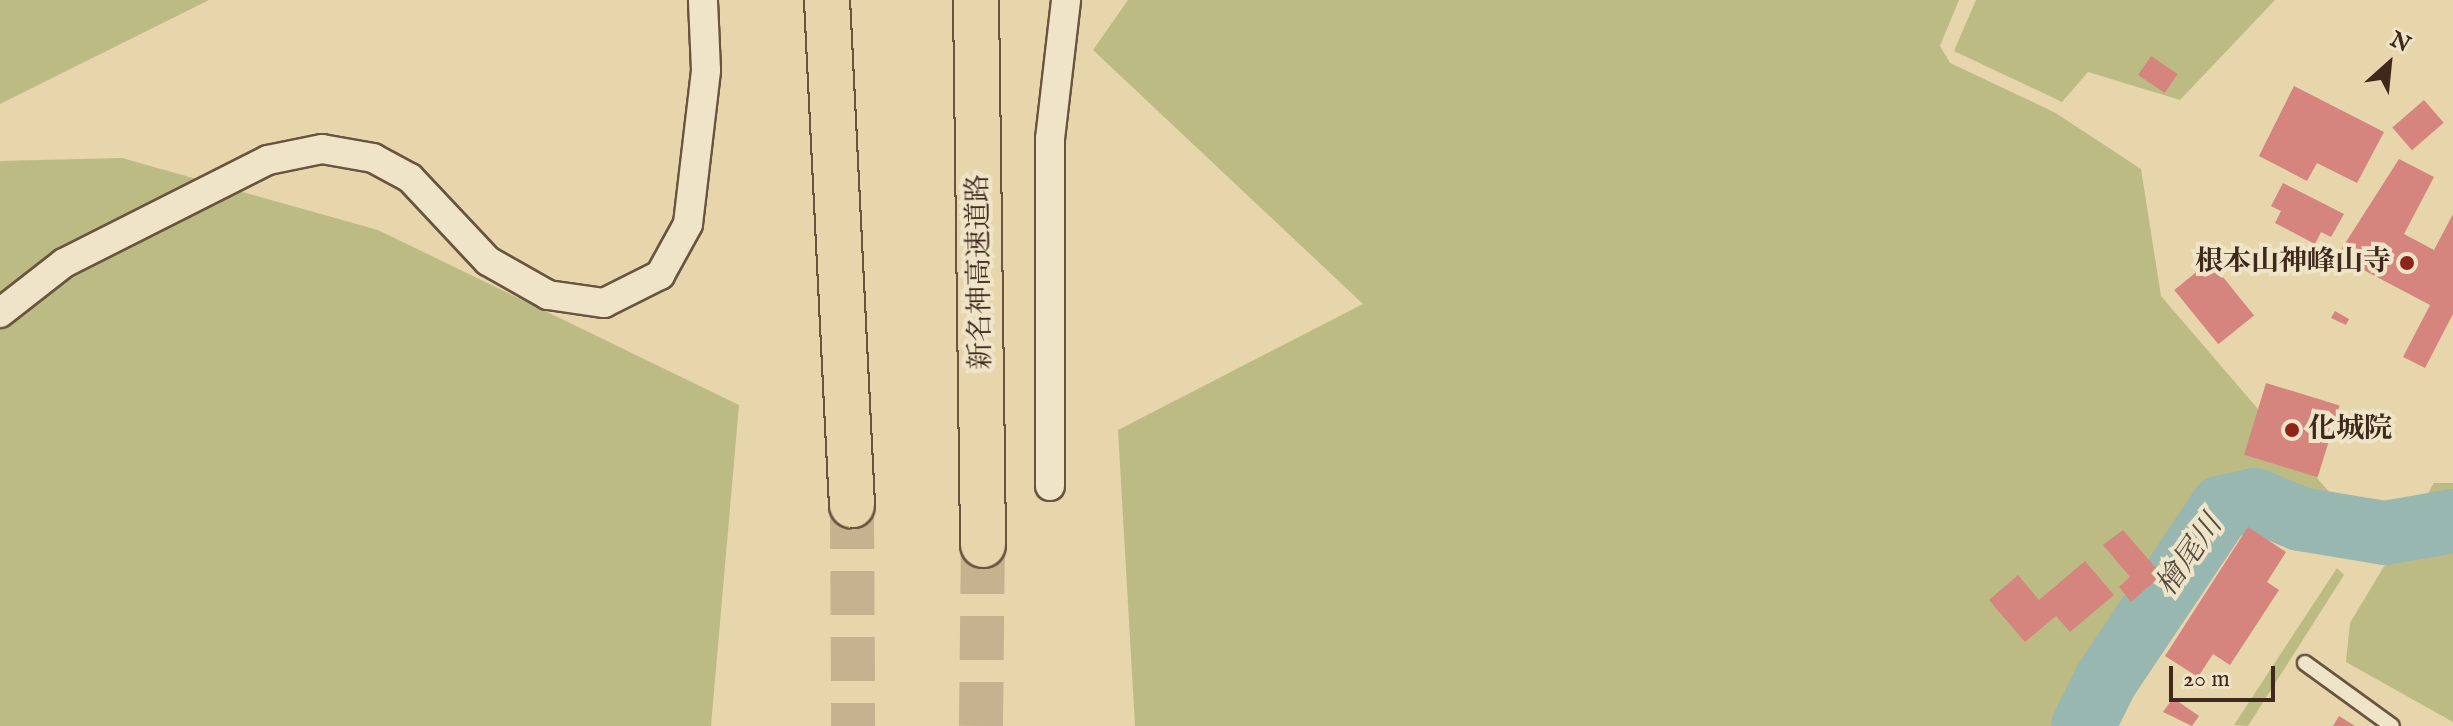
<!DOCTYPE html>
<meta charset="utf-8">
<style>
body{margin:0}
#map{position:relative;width:2453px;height:726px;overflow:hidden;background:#e7d5ab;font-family:"IM FELL English","Noto Serif JP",serif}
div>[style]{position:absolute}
.green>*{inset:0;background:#bdbb84}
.river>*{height:64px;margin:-32px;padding:0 32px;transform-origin:32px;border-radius:32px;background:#98b7b1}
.building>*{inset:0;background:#d5857e;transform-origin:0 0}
.motorway-tunnel>*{height:44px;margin-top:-22px;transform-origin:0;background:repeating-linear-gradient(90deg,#c5b38f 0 44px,transparent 0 66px)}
.roads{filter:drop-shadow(2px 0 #695440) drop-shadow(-2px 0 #695440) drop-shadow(0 2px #695440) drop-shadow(0 -2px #695440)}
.service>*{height:14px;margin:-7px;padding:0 7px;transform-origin:7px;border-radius:7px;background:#efe4c8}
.minor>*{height:28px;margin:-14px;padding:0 14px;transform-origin:14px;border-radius:14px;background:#efe4c8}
.motorway>*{height:44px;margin:-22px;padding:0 22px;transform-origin:22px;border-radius:22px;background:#e7d5ab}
.dots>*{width:22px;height:22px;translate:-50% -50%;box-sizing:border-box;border:4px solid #efe4c8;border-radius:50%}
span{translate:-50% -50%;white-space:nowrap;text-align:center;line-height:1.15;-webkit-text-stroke:8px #efe4c8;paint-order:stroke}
.poi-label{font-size:28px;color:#3f291d;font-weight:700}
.right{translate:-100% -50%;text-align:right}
.left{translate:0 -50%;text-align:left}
.street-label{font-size:28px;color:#3f291d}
.water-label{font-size:30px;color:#554c42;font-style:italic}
.north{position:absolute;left:2349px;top:24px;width:80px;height:80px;-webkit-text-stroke:6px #efe4c8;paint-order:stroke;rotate:27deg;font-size:22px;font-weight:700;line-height:32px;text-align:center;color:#3f291d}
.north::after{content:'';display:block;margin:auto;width:28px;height:36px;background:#3f291d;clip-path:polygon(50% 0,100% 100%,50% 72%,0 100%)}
.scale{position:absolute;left:2169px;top:666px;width:106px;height:36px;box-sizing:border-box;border:4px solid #3f291d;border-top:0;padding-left:10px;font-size:24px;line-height:28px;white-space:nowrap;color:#3f291d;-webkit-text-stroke:6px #efe4c8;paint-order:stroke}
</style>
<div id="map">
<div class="green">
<div style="clip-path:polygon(0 0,209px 0,0 104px)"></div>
<div style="clip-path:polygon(1128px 0,1959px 0,1940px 46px,1950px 63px,2054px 112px,2141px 169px,2161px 296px,2348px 514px,2298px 527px,2252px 512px,2227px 515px,2116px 680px,2094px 726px,1135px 726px,1118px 430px,1363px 304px,1093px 50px)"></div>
<div style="clip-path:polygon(1976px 0,2275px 0,2180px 100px,2088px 72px,2062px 102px,1954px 51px)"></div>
<div style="clip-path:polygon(122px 158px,378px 230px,739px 405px,711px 726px,0 726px,0 161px)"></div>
<div style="clip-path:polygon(2434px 483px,2453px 483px,2453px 722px,2346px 662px,2350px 623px)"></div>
<div style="clip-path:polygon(2337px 568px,2344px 575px,2248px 726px,2234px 725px)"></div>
</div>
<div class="river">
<div style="left:2083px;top:726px;width:51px;rotate:-63.4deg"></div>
<div style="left:2106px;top:680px;width:208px;rotate:-56.2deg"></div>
<div style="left:2222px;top:507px;width:34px;rotate:-12deg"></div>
<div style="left:2255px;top:500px;width:49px;rotate:22.9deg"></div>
<div style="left:2300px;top:519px;width:86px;rotate:9.4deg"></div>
<div style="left:2385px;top:533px;width:69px;rotate:-10deg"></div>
</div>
<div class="building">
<div style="left:2151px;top:56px;width:32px;height:23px;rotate:34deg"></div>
<div style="clip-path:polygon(2294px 86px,2384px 132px,2357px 183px,2317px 163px,2307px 181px,2259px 156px)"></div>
<div style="left:2424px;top:100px;width:30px;height:42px;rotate:49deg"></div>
<div style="clip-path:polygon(2399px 159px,2434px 177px,2404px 234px,2434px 250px,2453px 214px,2453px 314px,2425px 368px,2403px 357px,2430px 305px,2337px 256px)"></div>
<div style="clip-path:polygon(2283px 183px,2344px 214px,2331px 237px,2321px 232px,2315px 244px,2275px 223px,2281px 211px,2271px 206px)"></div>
<div style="left:2210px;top:261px;width:70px;height:46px;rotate:51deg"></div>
<div style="clip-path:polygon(2335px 311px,2349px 319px,2346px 325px,2331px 318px)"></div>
<div style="left:2266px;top:383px;width:77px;height:75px;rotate:17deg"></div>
<div style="clip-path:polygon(2248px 527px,2286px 552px,2267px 582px,2279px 590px,2230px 665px,2213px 654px,2198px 677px,2165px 656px)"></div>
<div style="clip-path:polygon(2123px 530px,2162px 575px,2131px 602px,2119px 587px,2130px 577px,2103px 545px)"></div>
<div style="clip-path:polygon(2085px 561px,2114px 595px,2070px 632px,2056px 616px,2025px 642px,1989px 600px,2018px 575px,2039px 600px)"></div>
<div style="clip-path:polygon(2173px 698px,2199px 716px,2192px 726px,2163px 712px)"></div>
<div style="clip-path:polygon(2339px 716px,2355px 726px,2333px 726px)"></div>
</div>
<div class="motorway-tunnel">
<div style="left:852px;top:505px;width:221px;rotate:89.7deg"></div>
<div style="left:981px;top:726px;width:181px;rotate:-89.4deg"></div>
</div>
<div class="roads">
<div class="service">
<div style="left:2305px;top:663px;width:107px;rotate:35.9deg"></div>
</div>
<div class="minor">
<div style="left:0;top:313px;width:81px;rotate:-38deg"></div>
<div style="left:64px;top:263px;width:229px;rotate:-26.8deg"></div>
<div style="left:268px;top:160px;width:55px;rotate:-11.5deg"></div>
<div style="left:322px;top:149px;width:52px;rotate:10deg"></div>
<div style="left:373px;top:158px;width:42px;rotate:28.4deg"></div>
<div style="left:410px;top:178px;width:114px;rotate:46.8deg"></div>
<div style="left:488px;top:261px;width:69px;rotate:29.5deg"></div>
<div style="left:548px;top:295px;width:57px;rotate:8.1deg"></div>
<div style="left:604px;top:303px;width:63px;rotate:-26.6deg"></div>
<div style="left:660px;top:275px;width:58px;rotate:-61.2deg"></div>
<div style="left:688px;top:224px;width:155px;rotate:-83.3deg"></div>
<div style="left:706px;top:70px;width:70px;rotate:-92.5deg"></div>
<div style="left:1050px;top:486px;width:347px;rotate:-90deg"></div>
<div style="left:1050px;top:139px;width:140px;rotate:-83.4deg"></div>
</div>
<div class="motorway">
<div style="left:827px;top:0;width:506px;rotate:87.17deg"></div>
<div style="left:976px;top:0;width:545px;rotate:89.26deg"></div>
</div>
</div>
<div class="dots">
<div style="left:2407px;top:263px;background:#8f2418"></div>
<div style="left:2292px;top:430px;background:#8f2418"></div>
</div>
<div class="poi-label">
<span class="right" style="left:2391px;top:263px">根本山神峰山寺</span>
<span class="left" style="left:2308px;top:430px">化城院</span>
</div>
<div class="street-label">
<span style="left:981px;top:272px;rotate:-91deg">新名神高速道路</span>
</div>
<div class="water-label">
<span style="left:2190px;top:556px;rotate:-55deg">檜尾川</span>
</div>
<div class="north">N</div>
<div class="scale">20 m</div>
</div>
